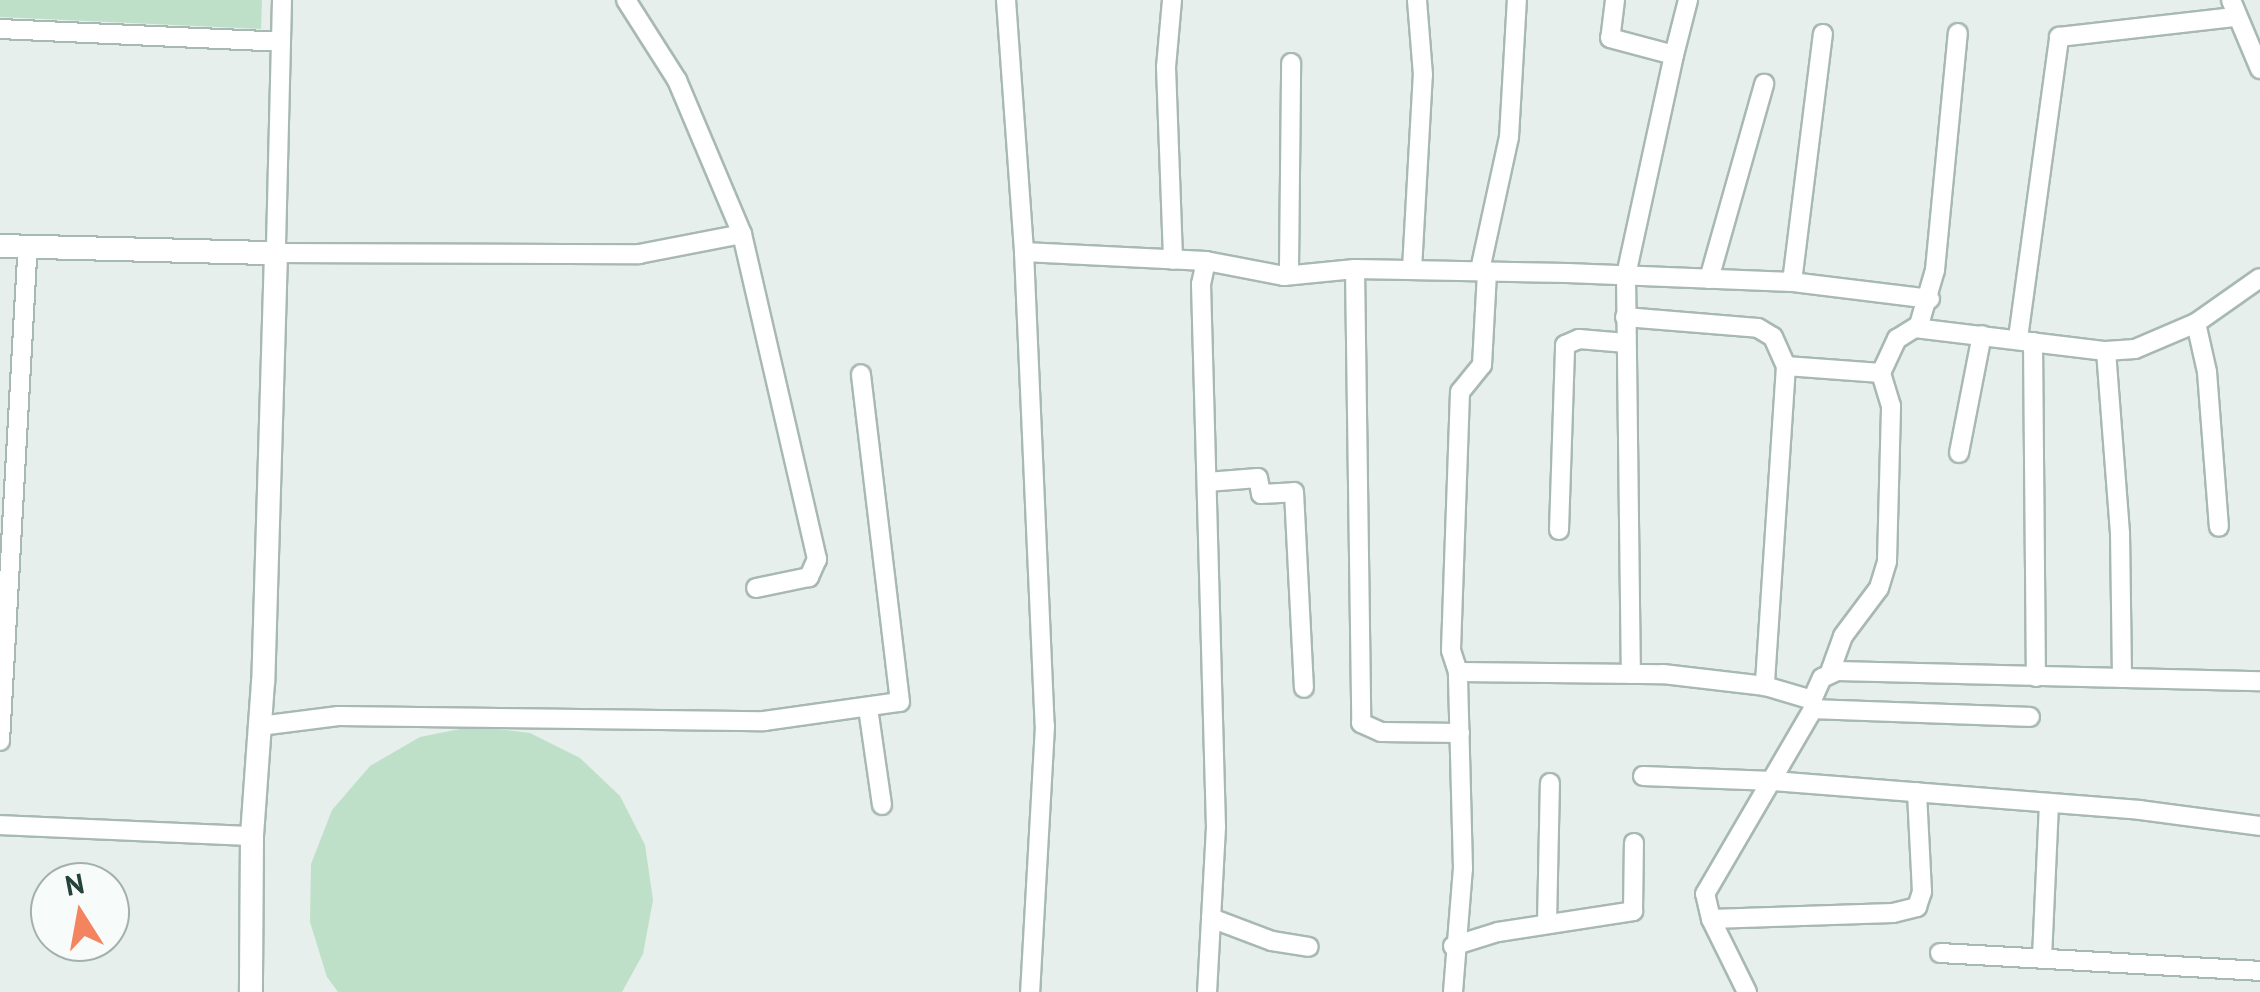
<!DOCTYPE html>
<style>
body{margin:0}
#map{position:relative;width:2260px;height:992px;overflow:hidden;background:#e6efeb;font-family:"PT Sans",sans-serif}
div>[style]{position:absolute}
.green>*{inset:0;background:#bfe0c8}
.roads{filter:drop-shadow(2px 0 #a8b8b2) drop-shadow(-2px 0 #a8b8b2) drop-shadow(0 2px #a8b8b2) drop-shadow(0 -2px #a8b8b2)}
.minor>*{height:18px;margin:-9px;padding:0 9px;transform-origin:9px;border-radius:9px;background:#fff}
.tertiary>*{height:22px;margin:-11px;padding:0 11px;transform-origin:11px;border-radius:11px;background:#fff}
span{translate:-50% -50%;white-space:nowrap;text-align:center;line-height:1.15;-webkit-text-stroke:8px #f7fbf9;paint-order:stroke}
.north{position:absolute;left:30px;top:862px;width:100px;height:100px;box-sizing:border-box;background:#f7fbf9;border:2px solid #a3b1ad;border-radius:50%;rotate:349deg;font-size:28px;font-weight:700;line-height:40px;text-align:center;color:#24423a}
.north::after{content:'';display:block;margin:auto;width:35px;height:45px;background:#f4845f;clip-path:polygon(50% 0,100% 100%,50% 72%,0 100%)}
</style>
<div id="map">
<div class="green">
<div style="clip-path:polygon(0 0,262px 0,261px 29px,0 17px)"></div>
<div style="clip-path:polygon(475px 726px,530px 733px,580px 758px,620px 796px,645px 845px,653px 900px,643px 954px,622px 992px,338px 992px,327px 977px,310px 922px,311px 864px,332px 810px,370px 766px,420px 737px)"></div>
</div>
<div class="roads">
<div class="minor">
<div style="left:282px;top:0;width:253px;rotate:91.4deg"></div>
<div style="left:276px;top:253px;width:363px;rotate:0.2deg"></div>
<div style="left:639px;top:254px;width:105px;rotate:-11deg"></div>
<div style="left:742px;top:234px;width:334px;rotate:77deg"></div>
<div style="left:817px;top:559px;width:20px;rotate:114deg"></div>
<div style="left:809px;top:577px;width:54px;rotate:168.3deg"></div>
<div style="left:626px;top:0;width:95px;rotate:57.5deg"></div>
<div style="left:677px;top:80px;width:167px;rotate:67.1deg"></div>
<div style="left:1006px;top:0;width:253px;rotate:85.9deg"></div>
<div style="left:1024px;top:252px;width:474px;rotate:87.5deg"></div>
<div style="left:1045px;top:726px;width:266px;rotate:93.2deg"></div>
<div style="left:1172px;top:0;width:67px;rotate:95.1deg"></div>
<div style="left:1166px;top:67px;width:193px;rotate:87.9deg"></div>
<div style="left:1615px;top:0;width:38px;rotate:97deg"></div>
<div style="left:1610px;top:38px;width:66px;rotate:14.9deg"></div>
<div style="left:1674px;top:55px;width:225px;rotate:102.3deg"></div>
<div style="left:1626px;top:275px;width:399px;rotate:89.3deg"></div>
<div style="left:2231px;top:0;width:75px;rotate:67.2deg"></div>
<div style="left:0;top:29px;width:281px;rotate:2.6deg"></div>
<div style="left:1674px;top:55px;width:57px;rotate:-75.7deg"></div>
<div style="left:1024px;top:252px;width:182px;rotate:2.8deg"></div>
<div style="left:1206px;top:261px;width:79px;rotate:10.9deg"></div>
<div style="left:1284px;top:276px;width:71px;rotate:-5.6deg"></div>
<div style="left:1355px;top:269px;width:212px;rotate:1.1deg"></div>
<div style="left:1567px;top:273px;width:225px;rotate:2.3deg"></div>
<div style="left:1792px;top:282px;width:139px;rotate:7deg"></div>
<div style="left:1206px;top:261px;width:24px;rotate:102deg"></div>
<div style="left:1201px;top:284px;width:543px;rotate:88.42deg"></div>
<div style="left:1216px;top:827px;width:165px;rotate:93.1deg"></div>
<div style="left:1355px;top:269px;width:454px;rotate:89.2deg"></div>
<div style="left:1361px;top:723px;width:22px;rotate:24deg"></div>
<div style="left:1381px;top:732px;width:79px;rotate:0.7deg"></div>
<div style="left:1412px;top:269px;width:194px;rotate:-86.8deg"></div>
<div style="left:1423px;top:75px;width:75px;rotate:-94.6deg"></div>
<div style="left:1480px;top:270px;width:136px;rotate:-77.7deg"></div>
<div style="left:1509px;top:137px;width:137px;rotate:-86.7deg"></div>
<div style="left:1284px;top:276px;width:9px;rotate:-54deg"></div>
<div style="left:1289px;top:269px;width:206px;rotate:-89.4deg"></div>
<div style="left:1709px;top:279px;width:203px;rotate:-74.2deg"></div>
<div style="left:1792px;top:282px;width:250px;rotate:-82.9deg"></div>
<div style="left:1625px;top:317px;width:133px;rotate:4.7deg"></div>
<div style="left:1758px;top:328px;width:17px;rotate:31deg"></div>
<div style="left:1773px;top:337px;width:32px;rotate:66deg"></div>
<div style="left:1786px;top:366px;width:321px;rotate:93.8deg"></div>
<div style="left:2196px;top:323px;width:50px;rotate:77.3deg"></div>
<div style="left:2207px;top:372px;width:155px;rotate:85.6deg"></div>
<div style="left:1915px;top:328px;width:192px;rotate:6.9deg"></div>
<div style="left:2106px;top:351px;width:29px;rotate:-4deg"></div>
<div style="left:2135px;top:349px;width:66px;rotate:-23.1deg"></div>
<div style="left:2196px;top:323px;width:78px;rotate:-35.1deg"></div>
<div style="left:2018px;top:338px;width:304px;rotate:-82.2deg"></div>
<div style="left:2059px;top:37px;width:176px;rotate:-6.5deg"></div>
<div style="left:2033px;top:342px;width:335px;rotate:89.5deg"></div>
<div style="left:2106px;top:351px;width:183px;rotate:85.6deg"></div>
<div style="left:2120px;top:533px;width:145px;rotate:89.2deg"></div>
<div style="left:1786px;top:366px;width:95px;rotate:4.2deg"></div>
<div style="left:1881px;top:373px;width:38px;rotate:-65deg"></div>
<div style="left:1897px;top:339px;width:26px;rotate:-32deg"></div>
<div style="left:1919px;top:325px;width:57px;rotate:-73.8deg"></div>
<div style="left:1935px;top:270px;width:238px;rotate:-84.5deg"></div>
<div style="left:1959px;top:453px;width:120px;rotate:-79deg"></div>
<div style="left:1207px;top:482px;width:51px;rotate:-4.5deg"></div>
<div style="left:1258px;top:478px;width:16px;rotate:79deg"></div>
<div style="left:1261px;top:494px;width:33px;rotate:-3deg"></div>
<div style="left:1294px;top:492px;width:196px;rotate:87.1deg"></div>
<div style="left:1559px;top:530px;width:185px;rotate:-88.1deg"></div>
<div style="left:1565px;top:345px;width:15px;rotate:-23deg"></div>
<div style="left:1579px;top:339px;width:47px;rotate:4.9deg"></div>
<div style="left:1458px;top:672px;width:23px;rotate:-108deg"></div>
<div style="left:1451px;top:650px;width:258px;rotate:-88deg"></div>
<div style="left:1460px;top:392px;width:35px;rotate:-51deg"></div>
<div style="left:1482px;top:365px;width:93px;rotate:-86.9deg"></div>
<div style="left:1830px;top:672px;width:38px;rotate:-70deg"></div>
<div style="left:1843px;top:636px;width:60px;rotate:-53.1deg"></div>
<div style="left:1879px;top:588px;width:28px;rotate:-73deg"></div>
<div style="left:1887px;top:561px;width:155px;rotate:-88.5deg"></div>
<div style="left:1891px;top:406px;width:34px;rotate:-107deg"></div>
<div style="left:868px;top:708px;width:98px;rotate:81.8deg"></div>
<div style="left:1813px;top:709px;width:217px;rotate:2.1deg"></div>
<div style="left:260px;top:726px;width:79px;rotate:-7.3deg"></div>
<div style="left:338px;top:716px;width:426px;rotate:0.7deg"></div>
<div style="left:764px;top:721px;width:137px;rotate:-8deg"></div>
<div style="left:900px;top:702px;width:330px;rotate:-96.8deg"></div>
<div style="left:0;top:741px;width:496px;rotate:-86.8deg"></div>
<div style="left:1643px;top:776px;width:130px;rotate:2.2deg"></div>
<div style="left:1773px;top:781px;width:368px;rotate:4.5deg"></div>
<div style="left:2140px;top:810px;width:121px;rotate:7.6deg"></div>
<div style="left:0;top:825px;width:252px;rotate:2.5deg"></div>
<div style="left:1211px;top:918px;width:65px;rotate:20.7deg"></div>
<div style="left:1272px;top:941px;width:37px;rotate:9deg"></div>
<div style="left:1711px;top:919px;width:182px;rotate:-1.9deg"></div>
<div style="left:1893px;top:913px;width:25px;rotate:-14deg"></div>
<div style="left:1917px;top:907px;width:16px;rotate:-72deg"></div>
<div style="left:1922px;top:892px;width:100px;rotate:-92.9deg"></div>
<div style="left:1547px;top:923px;width:140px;rotate:-88.8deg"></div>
<div style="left:1453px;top:946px;width:47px;rotate:-17.3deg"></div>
<div style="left:1498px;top:932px;width:137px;rotate:-8.8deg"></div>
<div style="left:1633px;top:911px;width:68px;rotate:-89.2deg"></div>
<div style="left:1940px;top:953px;width:321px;rotate:3.2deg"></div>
<div style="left:2042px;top:958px;width:155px;rotate:-87.4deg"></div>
<div style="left:1453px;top:992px;width:123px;rotate:-85.4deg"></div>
<div style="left:1463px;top:869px;width:197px;rotate:-91.5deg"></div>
<div style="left:1458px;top:672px;width:205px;rotate:0.6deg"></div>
<div style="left:1663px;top:674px;width:103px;rotate:6.7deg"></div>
<div style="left:1765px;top:686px;width:49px;rotate:16.6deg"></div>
<div style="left:1812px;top:700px;width:24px;rotate:-66deg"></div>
<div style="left:1822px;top:678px;width:17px;rotate:-25deg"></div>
<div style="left:1837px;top:671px;width:423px;rotate:1.4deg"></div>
<div style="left:1747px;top:992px;width:81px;rotate:-116.3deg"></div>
<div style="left:1711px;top:919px;width:26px;rotate:-103deg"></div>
<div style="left:1705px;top:894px;width:214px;rotate:-59.7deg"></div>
<div style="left:1813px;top:709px;width:9px;rotate:-96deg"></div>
</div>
<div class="tertiary">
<div style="left:0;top:246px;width:276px;rotate:1.5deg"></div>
<div style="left:276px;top:253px;width:429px;rotate:91.7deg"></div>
<div style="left:263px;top:682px;width:154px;rotate:94.1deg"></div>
<div style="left:252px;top:836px;width:156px;rotate:90.4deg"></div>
</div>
</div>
<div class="north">N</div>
</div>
